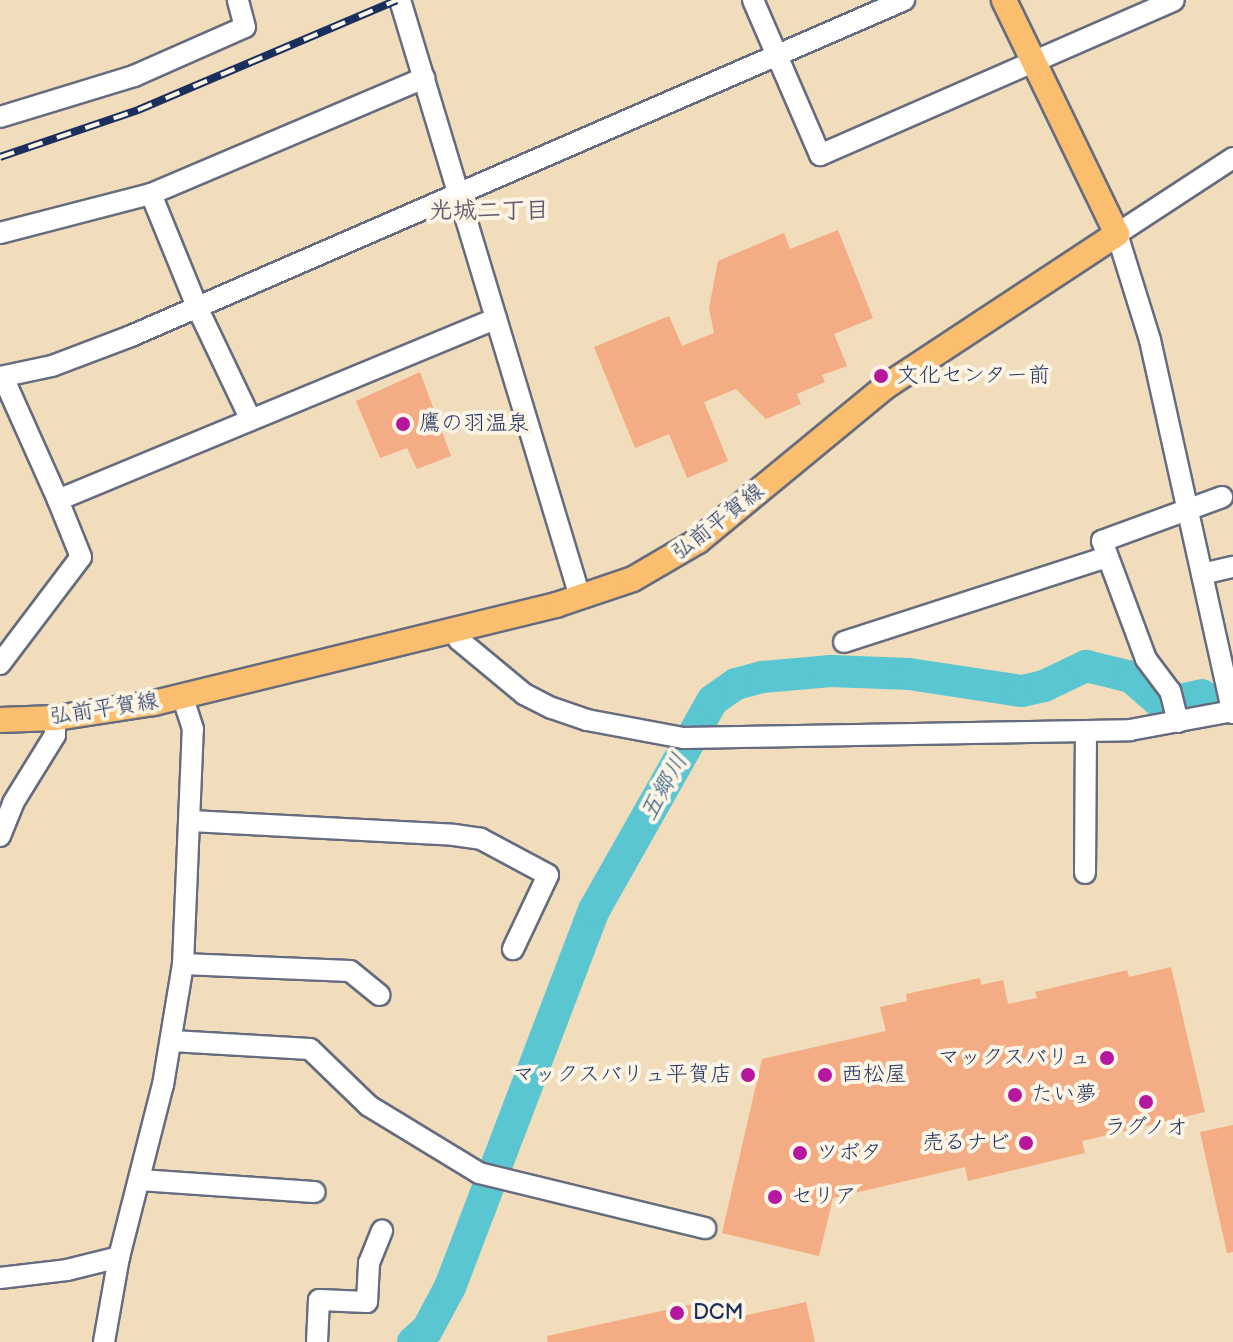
<!DOCTYPE html>
<meta charset="utf-8">
<style>
body{margin:0}
#map{position:relative;width:1233px;height:1342px;overflow:hidden;background:#f1dcbc;font-family:"Balsamiq Sans","Klee One",sans-serif}
div>[style]{position:absolute}
.river>*{height:32px;margin:-16px;padding:0 16px;transform-origin:16px;border-radius:16px;background:#5ac6d2}
.building>*{inset:0;background:#f3ac83}
.roads{filter:drop-shadow(2px 0 #666c7f) drop-shadow(-2px 0 #666c7f) drop-shadow(0 2px #666c7f) drop-shadow(0 -2px #666c7f)}
.minor>*{height:20px;margin:-10px;padding:0 10px;transform-origin:10px;border-radius:10px;background:#fff}
.major>*{height:24px;margin:-12px;padding:0 12px;transform-origin:12px;border-radius:12px;background:#fabe6e}
.rail>*{height:8px;margin-top:-4px;transform-origin:0;background:repeating-linear-gradient(90deg,#fcf5e5 0 15px,#1b2f5e 0 30px);box-sizing:border-box;border-block:2px solid #1b2f5e}
.dots>*{width:22px;height:22px;translate:-50% -50%;box-sizing:border-box;border:4px solid #fcf5e5;border-radius:50%}
span{translate:-50% -50%;white-space:nowrap;text-align:center;line-height:1.15;-webkit-text-stroke:8px #fcf5e5;paint-order:stroke}
.poi-label{font-size:22px;color:#1b2f5e}
.left{translate:0 -50%;text-align:left}
.right{translate:-100% -50%;text-align:right}
.street-label{font-size:22px;color:#1b2f5e}
.neighbourhood-label{font-size:24px;color:#675b6b;font-weight:700}
.water-label{font-size:24px;color:#2e5c81;font-style:italic}
</style>
<div id="map">
<div class="river">
<div style="left:413px;top:1342px;width:18px;rotate:-41deg"></div>
<div style="left:427px;top:1330px;width:49px;rotate:-61.9deg"></div>
<div style="left:450px;top:1287px;width:404px;rotate:-69.1deg"></div>
<div style="left:594px;top:910px;width:241px;rotate:-60.5deg"></div>
<div style="left:713px;top:700px;width:28px;rotate:-35deg"></div>
<div style="left:736px;top:684px;width:27px;rotate:-15deg"></div>
<div style="left:762px;top:677px;width:69px;rotate:-5deg"></div>
<div style="left:831px;top:671px;width:78px;rotate:2.2deg"></div>
<div style="left:909px;top:674px;width:114px;rotate:8.6deg"></div>
<div style="left:1022px;top:691px;width:23px;rotate:-13deg"></div>
<div style="left:1044px;top:686px;width:47px;rotate:-25.5deg"></div>
<div style="left:1086px;top:666px;width:46px;rotate:13.7deg"></div>
<div style="left:1131px;top:677px;width:41px;rotate:41.1deg"></div>
<div style="left:1162px;top:704px;width:41px;rotate:-12.7deg"></div>
</div>
<div class="building">
<div style="clip-path:polygon(838px 230px,873px 318px,834px 334px,847px 366px,822px 375px,825px 382px,797px 394px,801px 404px,766px 419px,736px 389px,704px 402px,728px 461px,687px 478px,669px 434px,635px 448px,594px 347px,669px 316px,682px 346px,714px 333px,709px 308px,718px 261px,784px 233px,790px 249px)"></div>
<div style="clip-path:polygon(420px 372px,451px 456px,417px 469px,407px 448px,380px 458px,356px 401px)"></div>
<div style="clip-path:polygon(1171px 967px,1205px 1112px,1082px 1141px,1085px 1153px,968px 1181px,965px 1167px,833px 1198px,819px 1256px,722px 1233px,762px 1059px,886px 1031px,880px 1007px,907px 1001px,906px 994px,980px 978px,981px 985px,1003px 980px,1008px 1004px,1037px 998px,1035px 992px,1127px 970px,1129px 977px)"></div>
<div style="clip-path:polygon(1233px 1125px,1233px 1252px,1227px 1253px,1200px 1132px)"></div>
<div style="clip-path:polygon(702px 1302px,707px 1324px,806px 1302px,815px 1342px,548px 1342px,547px 1336px)"></div>
</div>
<div class="roads">
<div class="minor">
<div style="left:400px;top:0;width:624px;rotate:73.22deg"></div>
<div style="left:753px;top:0;width:169px;rotate:66.6deg"></div>
<div style="left:820px;top:155px;width:386px;rotate:-23.6deg"></div>
<div style="left:0;top:117px;width:140px;rotate:-17deg"></div>
<div style="left:134px;top:76px;width:121px;rotate:-23.8deg"></div>
<div style="left:245px;top:27px;width:28px;rotate:-105deg"></div>
<div style="left:1233px;top:158px;width:139px;rotate:146.8deg"></div>
<div style="left:1117px;top:234px;width:111px;rotate:72.7deg"></div>
<div style="left:1150px;top:340px;width:382px;rotate:77.5deg"></div>
<div style="left:151px;top:194px;width:122px;rotate:67.8deg"></div>
<div style="left:197px;top:307px;width:123px;rotate:64.5deg"></div>
<div style="left:0;top:233px;width:156px;rotate:-14.5deg"></div>
<div style="left:151px;top:194px;width:297px;rotate:-23deg"></div>
<div style="left:0;top:377px;width:53px;rotate:-11.9deg"></div>
<div style="left:52px;top:366px;width:85px;rotate:-20.8deg"></div>
<div style="left:131px;top:336px;width:843px;rotate:-23.49deg"></div>
<div style="left:3px;top:377px;width:135px;rotate:65.9deg"></div>
<div style="left:58px;top:500px;width:474px;rotate:-22.5deg"></div>
<div style="left:1202px;top:574px;width:32px;rotate:-13deg"></div>
<div style="left:455px;top:630px;width:11px;rotate:68deg"></div>
<div style="left:459px;top:640px;width:85px;rotate:39.7deg"></div>
<div style="left:524px;top:694px;width:31px;rotate:27deg"></div>
<div style="left:552px;top:708px;width:37px;rotate:19deg"></div>
<div style="left:587px;top:720px;width:98px;rotate:10.6deg"></div>
<div style="left:683px;top:738px;width:447px;rotate:-1deg"></div>
<div style="left:1130px;top:730px;width:105px;rotate:-10.5deg"></div>
<div style="left:844px;top:642px;width:276px;rotate:-17.9deg"></div>
<div style="left:0;top:664px;width:134px;rotate:-52.9deg"></div>
<div style="left:81px;top:557px;width:61px;rotate:-112deg"></div>
<div style="left:1178px;top:722px;width:32px;rotate:-104deg"></div>
<div style="left:1170px;top:691px;width:40px;rotate:-127deg"></div>
<div style="left:1146px;top:659px;width:126px;rotate:-110.4deg"></div>
<div style="left:1102px;top:541px;width:128px;rotate:-20.1deg"></div>
<div style="left:191px;top:821px;width:263px;rotate:3deg"></div>
<div style="left:454px;top:835px;width:27px;rotate:8deg"></div>
<div style="left:481px;top:839px;width:76px;rotate:28.2deg"></div>
<div style="left:548px;top:875px;width:82px;rotate:115.3deg"></div>
<div style="left:0;top:836px;width:35px;rotate:-68deg"></div>
<div style="left:13px;top:803px;width:80px;rotate:-58.3deg"></div>
<div style="left:55px;top:735px;width:17px;rotate:-90deg"></div>
<div style="left:1085px;top:873px;width:142px;rotate:-89.6deg"></div>
<div style="left:183px;top:964px;width:167px;rotate:2.4deg"></div>
<div style="left:350px;top:971px;width:38px;rotate:39deg"></div>
<div style="left:172px;top:1041px;width:138px;rotate:3.3deg"></div>
<div style="left:310px;top:1049px;width:82px;rotate:44deg"></div>
<div style="left:369px;top:1106px;width:129px;rotate:31.3deg"></div>
<div style="left:479px;top:1173px;width:233px;rotate:13.7deg"></div>
<div style="left:139px;top:1180px;width:176px;rotate:3.9deg"></div>
<div style="left:0;top:1278px;width:67px;rotate:-6.8deg"></div>
<div style="left:67px;top:1270px;width:54px;rotate:-14deg"></div>
<div style="left:104px;top:1342px;width:86px;rotate:-80deg"></div>
<div style="left:119px;top:1257px;width:178px;rotate:-75.7deg"></div>
<div style="left:163px;top:1085px;width:123px;rotate:-80.6deg"></div>
<div style="left:183px;top:964px;width:235px;rotate:-87.6deg"></div>
<div style="left:193px;top:729px;width:35px;rotate:-108deg"></div>
<div style="left:317px;top:1342px;width:42px;rotate:-87.3deg"></div>
<div style="left:319px;top:1300px;width:48px;rotate:2.4deg"></div>
<div style="left:367px;top:1302px;width:39px;rotate:-87deg"></div>
<div style="left:369px;top:1263px;width:35px;rotate:-68deg"></div>
</div>
<div class="major">
<div style="left:0;top:720px;width:55px;rotate:-2.1deg"></div>
<div style="left:55px;top:718px;width:100px;rotate:-8.6deg"></div>
<div style="left:154px;top:703px;width:414px;rotate:-13.7deg"></div>
<div style="left:556px;top:605px;width:81px;rotate:-18.7deg"></div>
<div style="left:633px;top:579px;width:75px;rotate:-30.3deg"></div>
<div style="left:698px;top:541px;width:242px;rotate:-39.5deg"></div>
<div style="left:885px;top:387px;width:278px;rotate:-33.4deg"></div>
<div style="left:1117px;top:234px;width:260px;rotate:-115.8deg"></div>
</div>
</div>
<div class="rail">
<div style="left:0;top:157px;width:146px;rotate:-18.8deg"></div>
<div style="left:138px;top:110px;width:281px;rotate:-23deg"></div>
</div>
<div class="dots">
<div style="left:881px;top:376px;background:#b5179e"></div>
<div style="left:403px;top:424px;background:#b5179e"></div>
<div style="left:1107px;top:1058px;background:#b5179e"></div>
<div style="left:748px;top:1075px;background:#b5179e"></div>
<div style="left:825px;top:1075px;background:#b5179e"></div>
<div style="left:1015px;top:1095px;background:#b5179e"></div>
<div style="left:1146px;top:1102px;background:#b5179e"></div>
<div style="left:1026px;top:1143px;background:#b5179e"></div>
<div style="left:800px;top:1153px;background:#b5179e"></div>
<div style="left:775px;top:1197px;background:#b5179e"></div>
<div style="left:677px;top:1313px;background:#b5179e"></div>
</div>
<div class="poi-label">
<span class="left" style="left:897px;top:376px">文化センター前</span>
<span class="left" style="left:419px;top:424px">鷹の羽温泉</span>
<span class="right" style="left:1091px;top:1058px">マックスバリュ</span>
<span class="right" style="left:732px;top:1075px">マックスバリュ平賀店</span>
<span class="left" style="left:841px;top:1075px">西松屋</span>
<span class="left" style="left:1031px;top:1095px">たい夢</span>
<span style="left:1146px;top:1128px">ラグノオ</span>
<span class="right" style="left:1010px;top:1143px">売るナビ</span>
<span class="left" style="left:816px;top:1153px">ツボタ</span>
<span class="left" style="left:791px;top:1197px">セリア</span>
<span class="left" style="left:693px;top:1313px">DCM</span>
</div>
<div class="street-label">
<span style="left:718px;top:522px;rotate:-38deg">弘前平賀線</span>
<span style="left:104px;top:709px;rotate:-9deg">弘前平賀線</span>
</div>
<div class="neighbourhood-label">
<span style="left:489px;top:211px">光城二丁目</span>
</div>
<div class="water-label">
<span style="left:664px;top:787px;rotate:-61deg">五郷川</span>
</div>
</div>
